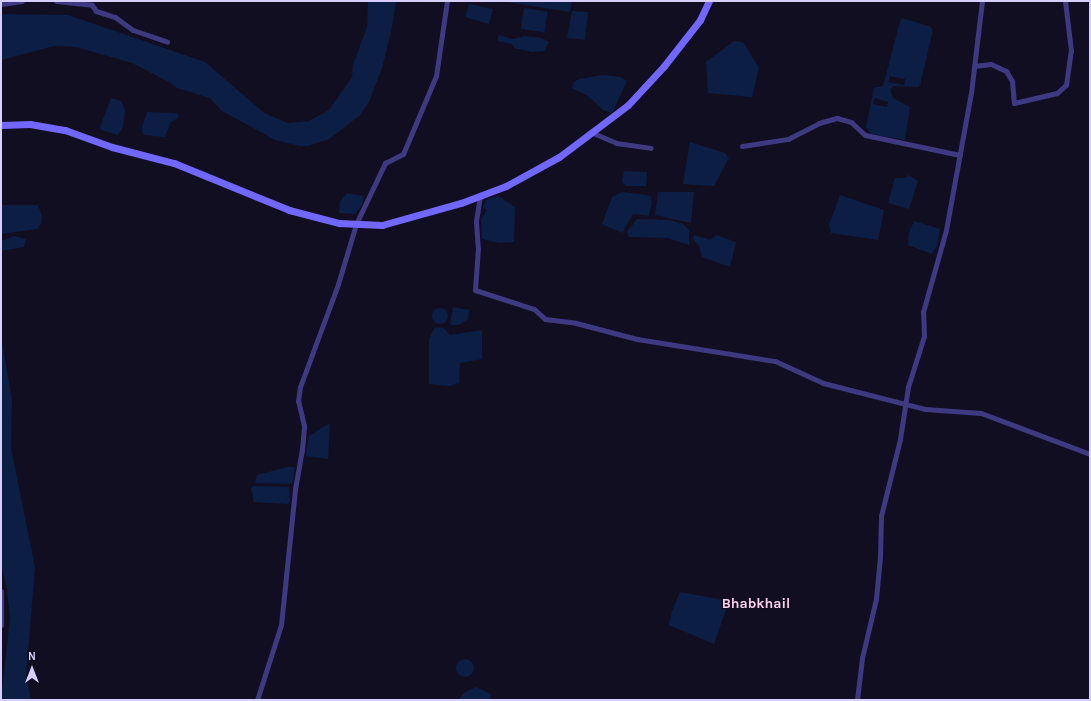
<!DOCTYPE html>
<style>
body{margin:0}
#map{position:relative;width:1091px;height:701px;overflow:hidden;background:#120e22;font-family:Karla,sans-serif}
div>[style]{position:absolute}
.water>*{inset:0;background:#0c1e43;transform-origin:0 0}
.round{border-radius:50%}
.street>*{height:5px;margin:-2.5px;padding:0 2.5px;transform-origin:2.5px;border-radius:2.5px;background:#3f3981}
.secondary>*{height:7px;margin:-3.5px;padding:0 3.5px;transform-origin:3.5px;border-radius:3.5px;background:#7167fe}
span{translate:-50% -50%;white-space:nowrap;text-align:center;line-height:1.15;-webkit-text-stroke:3px #120e22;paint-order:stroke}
.quarter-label{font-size:14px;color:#ffd1ec;font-weight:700}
.frame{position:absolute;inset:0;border:2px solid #d7cfff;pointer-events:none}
.north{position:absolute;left:12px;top:649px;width:40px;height:40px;-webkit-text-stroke:3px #120e22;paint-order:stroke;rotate:0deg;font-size:11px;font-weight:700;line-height:16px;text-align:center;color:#d7cfff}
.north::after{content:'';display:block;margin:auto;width:14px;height:18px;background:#d7cfff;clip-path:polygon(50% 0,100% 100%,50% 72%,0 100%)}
</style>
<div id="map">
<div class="water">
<div style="clip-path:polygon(368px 1px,396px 2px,392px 27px,382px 68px,369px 102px,359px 116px,329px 139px,308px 146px,300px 146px,275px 140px,222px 111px,210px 98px,177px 88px,169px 82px,132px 63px,76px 47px,54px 46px,1px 60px,1px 14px,68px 15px,205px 62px,264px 113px,288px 123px,309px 121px,329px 110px,352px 77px,353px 65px,367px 27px)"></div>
<div style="clip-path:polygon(500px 1px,572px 1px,570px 12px)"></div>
<div style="clip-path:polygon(469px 4px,493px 9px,489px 24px,465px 17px)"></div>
<div style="left:524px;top:8px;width:24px;height:21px;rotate:9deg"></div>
<div style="clip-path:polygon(572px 11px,588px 12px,585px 40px,567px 38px)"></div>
<div style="clip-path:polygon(evenodd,901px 18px,929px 26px,933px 30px,920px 85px,918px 87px,893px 86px,890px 90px,893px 98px,910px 107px,905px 140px,871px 134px,866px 127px,874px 88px,883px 86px,901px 18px,890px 76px,905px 79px,904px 85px,888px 82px,890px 76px,901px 18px,875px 98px,888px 102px,887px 107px,873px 104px,875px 98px)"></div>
<div style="clip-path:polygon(499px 35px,513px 39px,525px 36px,542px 38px,549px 42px,544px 51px,532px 52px,514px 48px,512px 44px,497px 41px)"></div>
<div style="clip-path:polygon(734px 41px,743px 42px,759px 68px,752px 97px,708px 93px,706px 62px)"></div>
<div style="clip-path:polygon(603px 75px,621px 77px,627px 81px,612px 113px,603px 110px,588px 96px,572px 88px,574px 82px,579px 79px)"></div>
<div style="clip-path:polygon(111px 98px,121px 101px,125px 110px,123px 127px,118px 135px,101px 130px,100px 127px)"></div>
<div style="clip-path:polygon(147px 112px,175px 113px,178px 114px,178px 118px,170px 123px,165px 137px,143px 135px,142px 127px)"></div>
<div style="clip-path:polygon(690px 142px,725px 153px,729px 158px,714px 186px,683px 184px)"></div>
<div style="clip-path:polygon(624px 171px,647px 172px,646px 186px,626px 186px,622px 182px)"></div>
<div style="clip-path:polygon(908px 175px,918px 181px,909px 209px,888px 203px,895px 178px,905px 178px)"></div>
<div style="clip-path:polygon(622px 192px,647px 195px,651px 197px,652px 203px,649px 216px,633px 214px,622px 233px,602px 224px,612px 197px)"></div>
<div style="clip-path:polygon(658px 192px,694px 192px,691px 223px,655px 215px)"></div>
<div style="clip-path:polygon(347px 193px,364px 196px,362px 205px,355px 214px,339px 213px,340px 202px)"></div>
<div style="clip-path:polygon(840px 195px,884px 210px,878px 240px,831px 233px,829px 225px)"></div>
<div style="clip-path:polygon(498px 196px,515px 207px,514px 242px,500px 243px,482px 239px,481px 219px,487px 210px,483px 207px,486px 200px)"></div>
<div style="clip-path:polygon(1px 205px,38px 205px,42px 216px,41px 224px,37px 229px,1px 234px)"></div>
<div style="clip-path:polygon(637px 219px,670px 220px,683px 224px,689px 230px,689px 245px,668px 238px,629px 237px,627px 232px)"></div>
<div style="clip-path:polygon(914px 221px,940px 229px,937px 246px,932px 254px,908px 245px,909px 233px)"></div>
<div style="clip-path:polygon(695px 235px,710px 240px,716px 235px,736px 242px,730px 267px,702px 257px,699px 246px,692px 238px)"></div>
<div style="clip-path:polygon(14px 236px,26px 239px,24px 247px,1px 251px,1px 241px)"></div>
<div style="clip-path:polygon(453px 307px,469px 310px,468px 319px,459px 325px,450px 325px)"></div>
<div class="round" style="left:432px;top:308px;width:16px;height:16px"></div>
<div style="clip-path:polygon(435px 327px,444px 328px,450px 335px,482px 330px,482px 359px,460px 363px,459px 383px,449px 386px,429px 384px,429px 339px)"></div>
<div style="clip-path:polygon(1px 336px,12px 401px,11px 448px,35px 567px,26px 675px,31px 700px,1px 700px,10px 618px,7px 590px,1px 562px)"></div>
<div style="clip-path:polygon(330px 423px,328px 459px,306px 456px,309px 436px)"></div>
<div style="clip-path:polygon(288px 467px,295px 467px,292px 484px,255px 483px,257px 475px)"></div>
<div style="clip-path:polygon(254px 486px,289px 487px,290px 501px,288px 504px,254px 502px,251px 488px)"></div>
<div style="clip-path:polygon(680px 592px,729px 601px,714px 644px,669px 625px,672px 611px)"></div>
<div class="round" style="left:456px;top:659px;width:18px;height:18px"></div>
<div style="clip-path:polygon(476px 687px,491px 694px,490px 700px,458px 700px,465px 692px)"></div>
</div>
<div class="street">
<div style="left:56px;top:1px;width:36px;rotate:6deg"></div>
<div style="left:92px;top:5px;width:7px;rotate:56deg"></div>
<div style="left:96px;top:11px;width:20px;rotate:18deg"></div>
<div style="left:115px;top:17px;width:22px;rotate:36deg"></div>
<div style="left:133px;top:30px;width:36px;rotate:19deg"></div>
<div style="left:1px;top:4px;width:21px;rotate:-8deg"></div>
<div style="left:974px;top:66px;width:17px;rotate:-7deg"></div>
<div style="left:991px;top:64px;width:17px;rotate:25deg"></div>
<div style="left:1006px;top:71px;width:12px;rotate:59deg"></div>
<div style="left:1012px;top:81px;width:22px;rotate:85deg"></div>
<div style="left:1014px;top:103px;width:44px;rotate:-13.1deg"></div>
<div style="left:1057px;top:93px;width:12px;rotate:-42deg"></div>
<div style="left:1066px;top:85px;width:34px;rotate:-82deg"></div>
<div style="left:1071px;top:51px;width:50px;rotate:-96.8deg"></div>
<div style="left:593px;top:133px;width:25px;rotate:23deg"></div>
<div style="left:616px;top:143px;width:35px;rotate:8deg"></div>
<div style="left:742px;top:146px;width:47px;rotate:-8.7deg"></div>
<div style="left:788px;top:139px;width:35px;rotate:-27deg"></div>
<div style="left:819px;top:123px;width:19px;rotate:-16deg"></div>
<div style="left:837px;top:118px;width:15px;rotate:16deg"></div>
<div style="left:851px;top:122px;width:19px;rotate:43deg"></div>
<div style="left:865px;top:135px;width:97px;rotate:11.9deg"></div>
<div style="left:480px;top:196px;width:26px;rotate:99deg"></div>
<div style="left:476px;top:222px;width:26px;rotate:86deg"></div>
<div style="left:478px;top:248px;width:42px;rotate:94.1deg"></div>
<div style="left:475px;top:290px;width:62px;rotate:17.9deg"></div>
<div style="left:534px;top:309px;width:15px;rotate:42deg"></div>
<div style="left:545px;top:319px;width:31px;rotate:7deg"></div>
<div style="left:576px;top:323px;width:63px;rotate:14.7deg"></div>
<div style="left:637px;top:339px;width:140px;rotate:9.1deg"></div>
<div style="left:775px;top:361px;width:53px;rotate:24.6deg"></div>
<div style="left:823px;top:383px;width:105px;rotate:14.3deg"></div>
<div style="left:925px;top:409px;width:56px;rotate:4.1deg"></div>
<div style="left:981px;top:413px;width:116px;rotate:20.6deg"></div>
<div style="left:1px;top:591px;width:34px;rotate:90deg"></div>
<div style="left:257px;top:700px;width:79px;rotate:-72.3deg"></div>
<div style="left:281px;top:625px;width:137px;rotate:-84.1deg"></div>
<div style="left:295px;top:489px;width:40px;rotate:-80deg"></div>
<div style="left:302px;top:450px;width:24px;rotate:-85deg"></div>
<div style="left:304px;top:426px;width:26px;rotate:-103deg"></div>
<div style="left:298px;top:401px;width:14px;rotate:-82deg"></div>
<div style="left:300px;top:387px;width:110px;rotate:-69.7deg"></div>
<div style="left:338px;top:284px;width:63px;rotate:-73.3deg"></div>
<div style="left:356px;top:224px;width:68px;rotate:-64.6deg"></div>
<div style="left:385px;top:163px;width:20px;rotate:-27deg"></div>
<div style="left:403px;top:154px;width:85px;rotate:-67.1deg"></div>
<div style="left:436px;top:76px;width:76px;rotate:-81.7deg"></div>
<div style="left:857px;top:700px;width:42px;rotate:-83.2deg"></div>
<div style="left:862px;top:658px;width:61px;rotate:-76.7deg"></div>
<div style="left:876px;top:599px;width:42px;rotate:-84.6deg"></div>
<div style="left:880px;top:557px;width:41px;rotate:-88.6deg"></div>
<div style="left:881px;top:516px;width:79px;rotate:-76.1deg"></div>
<div style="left:900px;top:439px;width:53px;rotate:-81.3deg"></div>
<div style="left:908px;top:387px;width:53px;rotate:-72.6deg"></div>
<div style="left:924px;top:336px;width:24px;rotate:-92deg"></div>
<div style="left:923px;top:312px;width:85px;rotate:-74.3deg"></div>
<div style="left:946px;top:230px;width:139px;rotate:-79.7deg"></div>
<div style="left:971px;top:93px;width:93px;rotate:-83.2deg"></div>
</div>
<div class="secondary">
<div style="left:1px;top:125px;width:29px;rotate:-2deg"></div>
<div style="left:30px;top:124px;width:36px;rotate:10deg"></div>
<div style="left:65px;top:130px;width:50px;rotate:19.9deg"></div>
<div style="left:112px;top:147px;width:64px;rotate:14.5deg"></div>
<div style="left:174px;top:163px;width:124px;rotate:22.2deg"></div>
<div style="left:289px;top:210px;width:52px;rotate:14.6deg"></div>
<div style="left:339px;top:223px;width:43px;rotate:2.7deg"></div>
<div style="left:382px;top:225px;width:82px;rotate:-15.6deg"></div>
<div style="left:461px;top:203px;width:48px;rotate:-20.7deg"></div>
<div style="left:506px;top:186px;width:60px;rotate:-28.7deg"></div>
<div style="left:559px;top:157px;width:86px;rotate:-37deg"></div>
<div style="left:628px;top:105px;width:53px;rotate:-47.3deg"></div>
<div style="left:664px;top:66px;width:58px;rotate:-52deg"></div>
<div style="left:700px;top:20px;width:21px;rotate:-65deg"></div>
</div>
<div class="quarter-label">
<span style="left:756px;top:604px">Bhabkhail</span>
</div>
<div class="frame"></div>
<div class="north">N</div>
</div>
